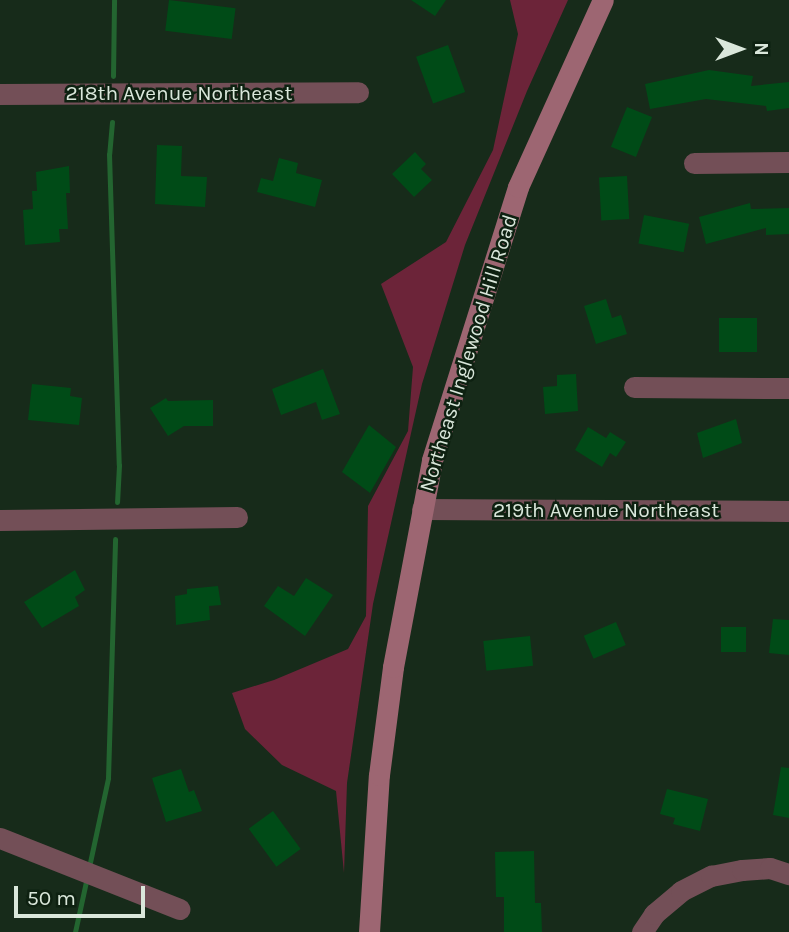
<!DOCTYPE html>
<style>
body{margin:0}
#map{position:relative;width:789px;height:932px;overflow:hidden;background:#172b1a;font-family:Karla,sans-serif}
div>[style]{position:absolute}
.green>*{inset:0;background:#6c2439}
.stream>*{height:5px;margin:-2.5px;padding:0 2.5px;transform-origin:2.5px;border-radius:2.5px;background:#236530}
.building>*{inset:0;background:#004b17;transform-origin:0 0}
.street>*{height:21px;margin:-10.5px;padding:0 10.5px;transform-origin:10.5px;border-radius:10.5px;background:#734f57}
.secondary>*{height:21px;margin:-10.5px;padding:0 10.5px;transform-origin:10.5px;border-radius:10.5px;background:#9d6672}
span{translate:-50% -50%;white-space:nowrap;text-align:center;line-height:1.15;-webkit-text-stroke:5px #0e2111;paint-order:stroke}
.street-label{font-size:21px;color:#dae7db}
.north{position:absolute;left:705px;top:14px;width:70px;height:70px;-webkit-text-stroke:5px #0e2111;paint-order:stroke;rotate:90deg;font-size:19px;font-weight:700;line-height:28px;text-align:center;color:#dae7db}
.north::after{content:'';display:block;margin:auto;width:24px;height:32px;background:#dae7db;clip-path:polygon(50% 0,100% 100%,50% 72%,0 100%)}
.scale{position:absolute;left:14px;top:886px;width:131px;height:32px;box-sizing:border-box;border:4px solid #dae7db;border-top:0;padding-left:9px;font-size:21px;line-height:24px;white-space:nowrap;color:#dae7db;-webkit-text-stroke:5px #0e2111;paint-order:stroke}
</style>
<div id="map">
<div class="green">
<div style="clip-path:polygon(510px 0,568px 0,527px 91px,465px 245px,422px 384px,373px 604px,347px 783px,344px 873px,336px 791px,282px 765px,245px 729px,232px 693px,274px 680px,348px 649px,366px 616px,368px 506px,408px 431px,413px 367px,381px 284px,446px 242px,493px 150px,518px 34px)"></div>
</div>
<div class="stream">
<div style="left:113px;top:76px;width:76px;rotate:-89.2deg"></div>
<div style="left:112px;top:122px;width:32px;rotate:95deg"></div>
<div style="left:109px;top:154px;width:311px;rotate:88.2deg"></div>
<div style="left:119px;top:465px;width:37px;rotate:93deg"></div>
<div style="left:89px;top:867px;width:91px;rotate:-77.9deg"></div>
<div style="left:108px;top:778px;width:239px;rotate:-88.3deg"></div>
<div style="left:75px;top:932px;width:56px;rotate:-77.7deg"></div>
</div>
<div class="building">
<div style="left:169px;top:0;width:67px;height:31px;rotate:7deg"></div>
<div style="clip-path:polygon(411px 0,446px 0,435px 16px)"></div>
<div style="left:448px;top:45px;width:50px;height:34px;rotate:70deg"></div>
<div style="clip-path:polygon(709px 70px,753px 76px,751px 86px,789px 82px,789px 108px,767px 111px,766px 106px,706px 99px,650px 109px,645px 84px)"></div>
<div style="left:627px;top:107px;width:27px;height:43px;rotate:22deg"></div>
<div style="clip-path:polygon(157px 145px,182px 146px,181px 176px,207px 177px,205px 207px,155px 204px)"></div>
<div style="clip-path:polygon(415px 152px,426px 164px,421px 169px,432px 180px,414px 197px,392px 174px)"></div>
<div style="clip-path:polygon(279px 158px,298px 163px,296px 173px,322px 180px,315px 207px,257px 192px,261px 178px,273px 181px)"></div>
<div style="clip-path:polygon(69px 166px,70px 193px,66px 193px,68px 229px,59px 229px,60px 242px,25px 245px,23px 210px,33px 209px,32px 191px,37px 191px,36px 172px)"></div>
<div style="left:627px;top:176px;width:43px;height:28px;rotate:87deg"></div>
<div style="clip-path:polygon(750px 203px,751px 209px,789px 208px,789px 234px,766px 235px,766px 228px,706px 244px,699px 217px)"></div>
<div style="left:644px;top:215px;width:46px;height:29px;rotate:11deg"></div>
<div style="clip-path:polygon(606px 299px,612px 318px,621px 315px,627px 334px,596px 344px,584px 306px)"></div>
<div style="left:719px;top:318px;width:38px;height:34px"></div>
<div style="clip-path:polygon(323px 369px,340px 414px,322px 420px,316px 402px,281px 415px,272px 389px)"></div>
<div style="clip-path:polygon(576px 374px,578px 411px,545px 414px,543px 387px,557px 386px,557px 375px)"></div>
<div style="clip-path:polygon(32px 384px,71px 388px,70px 396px,82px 398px,79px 425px,28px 420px)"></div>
<div style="clip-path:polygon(166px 398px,168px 401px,213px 400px,213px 426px,184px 426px,168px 436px,150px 408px)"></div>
<div style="clip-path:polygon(736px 419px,742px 443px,703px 458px,697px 433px)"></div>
<div style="clip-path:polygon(369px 425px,396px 447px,370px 493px,342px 472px)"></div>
<div style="clip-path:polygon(588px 427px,606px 438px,610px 432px,626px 442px,616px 457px,610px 453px,602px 467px,575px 450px)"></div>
<div style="clip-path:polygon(75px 570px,85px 590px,75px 597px,79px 606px,42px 628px,24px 602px)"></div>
<div style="clip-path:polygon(306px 578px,333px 595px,305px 636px,264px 606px,278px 586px,294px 596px)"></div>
<div style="clip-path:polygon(218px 586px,221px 605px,209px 606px,210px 620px,176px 625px,175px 596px,187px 594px,187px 589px)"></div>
<div style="clip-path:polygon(773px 619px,789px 620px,789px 655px,769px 653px)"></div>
<div style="left:616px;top:622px;width:25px;height:35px;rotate:67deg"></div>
<div style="left:721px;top:627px;width:25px;height:25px"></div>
<div style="left:530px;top:636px;width:30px;height:47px;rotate:84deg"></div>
<div style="clip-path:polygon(781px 767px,789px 768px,789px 818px,773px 815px)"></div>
<div style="clip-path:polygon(181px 769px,189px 792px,194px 790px,202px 811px,166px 822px,152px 778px)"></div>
<div style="clip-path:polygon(667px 789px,708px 799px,700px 831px,673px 824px,675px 818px,660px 814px)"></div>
<div style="left:273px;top:811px;width:47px;height:30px;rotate:54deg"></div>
<div style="clip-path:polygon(534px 851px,535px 903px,541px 903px,542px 932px,504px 932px,504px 897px,496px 897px,495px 852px)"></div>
</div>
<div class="street">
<div style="left:0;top:94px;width:358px;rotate:-0.3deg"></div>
<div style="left:694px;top:163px;width:95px;rotate:-0.6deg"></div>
<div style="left:634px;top:387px;width:155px;rotate:0.4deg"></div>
<div style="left:422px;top:509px;width:367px;rotate:0.3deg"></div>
<div style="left:0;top:520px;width:237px;rotate:-0.7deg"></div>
<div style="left:0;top:838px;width:193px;rotate:21.6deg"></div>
<div style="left:642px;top:932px;width:22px;rotate:-56deg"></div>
<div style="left:654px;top:914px;width:35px;rotate:-40deg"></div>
<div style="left:681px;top:891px;width:34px;rotate:-27deg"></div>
<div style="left:711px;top:876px;width:32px;rotate:-11deg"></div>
<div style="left:742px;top:870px;width:28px;rotate:-4deg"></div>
<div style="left:770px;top:868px;width:20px;rotate:18deg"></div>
</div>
<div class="secondary">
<div style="left:369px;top:932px;width:157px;rotate:-86.4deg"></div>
<div style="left:379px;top:775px;width:109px;rotate:-82.6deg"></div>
<div style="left:393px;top:667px;width:211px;rotate:-79.3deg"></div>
<div style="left:432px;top:460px;width:286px;rotate:-72.5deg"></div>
<div style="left:518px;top:187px;width:205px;rotate:-65.6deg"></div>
</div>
<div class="street-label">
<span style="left:179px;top:93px">218th Avenue Northeast</span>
<span style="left:468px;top:353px;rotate:-73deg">Northeast Inglewood Hill Road</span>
<span style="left:606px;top:510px">219th Avenue Northeast</span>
</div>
<div class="north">N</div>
<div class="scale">50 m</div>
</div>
